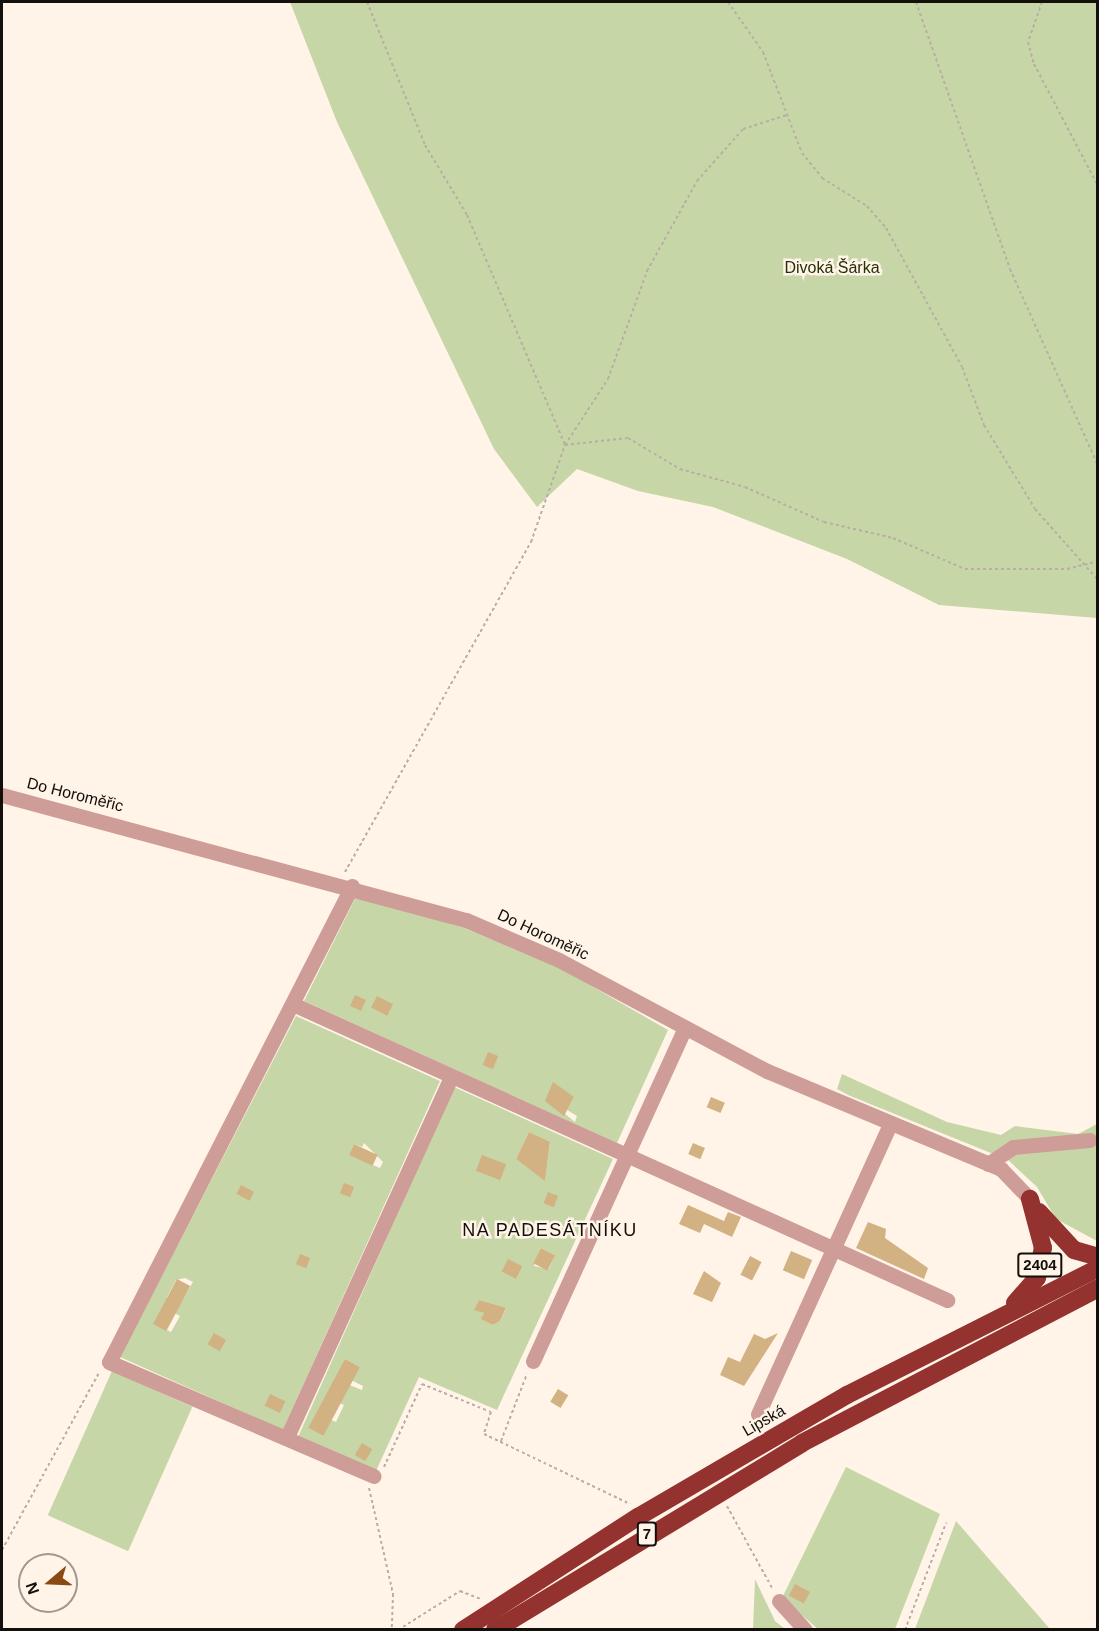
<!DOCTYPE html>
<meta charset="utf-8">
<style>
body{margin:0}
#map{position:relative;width:1099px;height:1631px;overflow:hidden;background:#fff4e7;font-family:Helvetica,sans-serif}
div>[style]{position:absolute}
.green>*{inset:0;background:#c7d6a7;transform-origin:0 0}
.building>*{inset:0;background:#d2b183;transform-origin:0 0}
.path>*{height:2px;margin-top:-1px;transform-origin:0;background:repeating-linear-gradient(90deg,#b7aea4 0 3px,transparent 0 6px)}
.minor>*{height:15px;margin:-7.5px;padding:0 7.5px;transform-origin:7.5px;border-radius:7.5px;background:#ce9d98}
.highway>*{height:18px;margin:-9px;padding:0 9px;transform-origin:9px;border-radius:9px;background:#93322f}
span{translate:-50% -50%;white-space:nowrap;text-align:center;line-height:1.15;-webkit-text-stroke:5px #fff4e7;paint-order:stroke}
.shield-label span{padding:2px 4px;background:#fff4e7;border:2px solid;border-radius:4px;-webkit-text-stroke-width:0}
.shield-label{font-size:15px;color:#130f0b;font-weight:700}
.park-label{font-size:16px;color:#273109}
.street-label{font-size:16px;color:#130f0b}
.neighbourhood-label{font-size:18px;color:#130f0b;letter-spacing:1.5px}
.frame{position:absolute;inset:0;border:3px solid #130f0b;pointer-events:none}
.north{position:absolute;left:18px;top:1553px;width:60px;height:60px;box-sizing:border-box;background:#fff4e7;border:2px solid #a1988f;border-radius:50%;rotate:251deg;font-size:16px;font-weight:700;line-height:24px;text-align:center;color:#130f0b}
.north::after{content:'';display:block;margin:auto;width:21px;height:27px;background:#8a4a14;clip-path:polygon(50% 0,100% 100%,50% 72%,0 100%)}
</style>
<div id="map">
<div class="green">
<div style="clip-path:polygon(290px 2px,1097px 2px,1097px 618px,939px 605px,847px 559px,713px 507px,638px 491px,577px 469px,537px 507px,494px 449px,337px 122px)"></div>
<div style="clip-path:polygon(evenodd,357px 895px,464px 928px,560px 968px,668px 1030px,617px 1143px,304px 1001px,357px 895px,567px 1093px,574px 1097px,567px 1110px,577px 1116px,575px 1122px,559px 1109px,567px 1093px)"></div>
<div style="clip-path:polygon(evenodd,296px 1016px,440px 1081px,283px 1430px,120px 1357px,296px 1016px,364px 1143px,383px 1162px,380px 1168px,349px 1155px,354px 1144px,362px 1147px,364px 1143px,296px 1016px,185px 1278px,193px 1282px,180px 1304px,167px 1297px,176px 1280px,185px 1278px,296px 1016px,170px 1311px,180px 1316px,171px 1332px,157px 1325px,170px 1311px)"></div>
<div style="clip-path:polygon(842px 1074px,947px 1122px,1001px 1135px,1015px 1126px,1078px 1134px,1097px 1124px,1097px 1241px,1056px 1219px,1037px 1187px,1008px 1160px,848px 1095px,837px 1089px)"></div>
<div style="clip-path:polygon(evenodd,454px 1087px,613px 1159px,497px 1410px,419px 1377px,376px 1471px,298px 1437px,454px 1087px,529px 1132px,550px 1143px,545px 1180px,516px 1159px,529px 1132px,454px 1087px,541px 1248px,555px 1255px,549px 1269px,534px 1266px,541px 1248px,454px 1087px,479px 1300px,506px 1309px,500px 1321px,493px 1325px,482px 1319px,484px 1313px,475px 1309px,479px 1300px,454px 1087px,345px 1359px,360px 1367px,351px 1380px,363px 1386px,362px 1390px,347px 1384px,341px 1397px,330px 1392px,345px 1359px,454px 1087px,328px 1398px,344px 1405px,336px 1422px,320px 1415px,328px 1398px)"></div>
<div style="left:112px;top:1371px;width:88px;height:158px;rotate:24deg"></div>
<div style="clip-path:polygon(846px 1467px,940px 1514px,895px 1629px,818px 1629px,782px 1598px)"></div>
<div style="clip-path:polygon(956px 1521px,1050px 1629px,915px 1629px)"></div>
<div style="clip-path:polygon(755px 1579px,775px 1621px,785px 1629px,753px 1629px)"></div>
</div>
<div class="building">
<div style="left:355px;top:995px;width:12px;height:12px;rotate:24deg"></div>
<div style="left:377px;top:996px;width:18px;height:13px;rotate:27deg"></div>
<div style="left:488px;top:1052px;width:11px;height:14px;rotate:22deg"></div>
<div style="clip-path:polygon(553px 1082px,574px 1097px,564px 1116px,545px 1101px)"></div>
<div style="left:711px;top:1097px;width:15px;height:11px;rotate:23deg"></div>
<div style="clip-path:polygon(529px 1132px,550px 1142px,545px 1181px,516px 1159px)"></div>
<div style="left:693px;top:1143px;width:13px;height:12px;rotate:23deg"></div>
<div style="left:354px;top:1144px;width:26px;height:12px;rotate:25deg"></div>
<div style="left:482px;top:1155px;width:26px;height:17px;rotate:21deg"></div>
<div style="left:344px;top:1183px;width:11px;height:11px;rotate:22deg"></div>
<div style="left:241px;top:1185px;width:15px;height:10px;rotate:28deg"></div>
<div style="left:548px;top:1192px;width:11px;height:12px;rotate:22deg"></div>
<div style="clip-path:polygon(688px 1205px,724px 1221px,728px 1212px,741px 1217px,732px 1237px,704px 1224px,700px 1233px,679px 1224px)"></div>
<div style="clip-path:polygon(868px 1222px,886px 1229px,885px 1238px,928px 1268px,924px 1279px,856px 1248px)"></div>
<div style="left:541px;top:1248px;width:16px;height:17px;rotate:27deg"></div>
<div style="left:791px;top:1251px;width:23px;height:21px;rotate:23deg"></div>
<div style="left:300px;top:1254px;width:11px;height:11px;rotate:22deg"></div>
<div style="left:750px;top:1256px;width:13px;height:21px;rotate:27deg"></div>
<div style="left:508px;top:1259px;width:16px;height:14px;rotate:27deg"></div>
<div style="clip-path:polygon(704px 1271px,721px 1283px,712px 1302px,693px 1294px)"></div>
<div style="left:177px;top:1279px;width:15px;height:51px;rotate:28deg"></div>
<div style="clip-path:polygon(479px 1300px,506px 1308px,500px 1321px,493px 1325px,481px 1319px,484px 1313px,474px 1310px)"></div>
<div style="left:214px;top:1333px;width:14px;height:13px;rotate:30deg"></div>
<div style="clip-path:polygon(778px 1333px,744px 1386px,720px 1375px,728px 1357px,740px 1362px,754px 1334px,765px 1339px)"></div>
<div style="left:345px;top:1359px;width:17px;height:78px;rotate:28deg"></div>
<div style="left:558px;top:1389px;width:12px;height:15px;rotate:31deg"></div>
<div style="left:270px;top:1394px;width:17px;height:13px;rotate:25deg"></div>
<div style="left:362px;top:1443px;width:12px;height:14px;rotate:31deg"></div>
<div style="left:795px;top:1584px;width:17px;height:13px;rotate:28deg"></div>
</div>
<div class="path">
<div style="left:367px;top:2px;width:154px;rotate:67.9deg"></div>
<div style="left:425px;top:145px;width:82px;rotate:59deg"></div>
<div style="left:467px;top:215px;width:250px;rotate:66.9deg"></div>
<div style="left:728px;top:2px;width:61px;rotate:55deg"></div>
<div style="left:763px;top:52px;width:108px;rotate:68.9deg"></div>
<div style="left:802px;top:153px;width:32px;rotate:51deg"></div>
<div style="left:822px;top:178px;width:53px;rotate:31.9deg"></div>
<div style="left:867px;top:206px;width:29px;rotate:49deg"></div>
<div style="left:886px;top:228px;width:158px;rotate:61.3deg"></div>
<div style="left:962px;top:367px;width:62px;rotate:69.2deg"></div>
<div style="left:984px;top:425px;width:98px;rotate:58.7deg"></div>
<div style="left:1035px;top:509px;width:95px;rotate:48.4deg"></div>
<div style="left:916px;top:2px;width:283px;rotate:70.6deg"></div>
<div style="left:1010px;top:269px;width:216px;rotate:65.9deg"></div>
<div style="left:1042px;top:2px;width:42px;rotate:109.3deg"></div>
<div style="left:1028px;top:42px;width:23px;rotate:75deg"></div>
<div style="left:1034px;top:64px;width:138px;rotate:62.3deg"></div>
<div style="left:565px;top:445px;width:63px;rotate:-6.3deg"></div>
<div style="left:628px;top:438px;width:61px;rotate:30.8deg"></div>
<div style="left:680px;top:469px;width:67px;rotate:15.5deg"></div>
<div style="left:745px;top:487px;width:86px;rotate:23.9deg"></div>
<div style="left:824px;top:522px;width:71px;rotate:13.1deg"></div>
<div style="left:893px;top:538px;width:78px;rotate:23.3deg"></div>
<div style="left:965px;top:569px;width:102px"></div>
<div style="left:1067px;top:569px;width:32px;rotate:-14deg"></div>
<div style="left:345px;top:872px;width:379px;rotate:-60.6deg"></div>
<div style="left:531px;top:542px;width:103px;rotate:-70.7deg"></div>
<div style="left:565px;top:445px;width:79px;rotate:-56.9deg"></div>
<div style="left:608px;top:379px;width:115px;rotate:-70.1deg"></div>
<div style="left:647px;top:271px;width:103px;rotate:-60.9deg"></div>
<div style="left:697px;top:181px;width:69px;rotate:-48.5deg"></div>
<div style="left:743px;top:129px;width:46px;rotate:-17.7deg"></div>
<div style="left:501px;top:1441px;width:72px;rotate:-68.8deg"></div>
<div style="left:384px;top:1467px;width:91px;rotate:-65.4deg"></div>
<div style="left:422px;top:1384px;width:74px;rotate:22.1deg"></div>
<div style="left:491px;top:1412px;width:23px;rotate:108deg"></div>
<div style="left:484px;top:1434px;width:162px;rotate:25.6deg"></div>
<div style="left:369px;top:1488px;width:109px;rotate:77.2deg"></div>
<div style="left:393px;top:1594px;width:36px;rotate:92deg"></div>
<div style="left:727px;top:1506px;width:94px;rotate:61.2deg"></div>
<div style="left:2px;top:1550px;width:202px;rotate:-61.3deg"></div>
<div style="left:398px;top:1630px;width:73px;rotate:-32.2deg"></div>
<div style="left:460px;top:1591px;width:22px;rotate:21deg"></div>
<div style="left:905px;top:1630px;width:115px;rotate:-69deg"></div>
</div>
<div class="minor">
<div style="left:2px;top:795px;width:481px;rotate:15.1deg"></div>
<div style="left:466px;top:920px;width:101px;rotate:23.3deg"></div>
<div style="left:559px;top:960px;width:236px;rotate:28.1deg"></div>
<div style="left:767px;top:1071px;width:254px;rotate:22.7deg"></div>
<div style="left:1001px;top:1169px;width:42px;rotate:46deg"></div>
<div style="left:352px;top:886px;width:534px;rotate:117.04deg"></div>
<div style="left:109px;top:1362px;width:288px;rotate:23.3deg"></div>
<div style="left:295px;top:1005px;width:716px;rotate:24.34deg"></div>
<div style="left:988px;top:1164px;width:30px;rotate:-34deg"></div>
<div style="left:1013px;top:1147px;width:77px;rotate:-5.2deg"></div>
<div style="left:533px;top:1361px;width:364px;rotate:-65.5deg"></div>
<div style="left:758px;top:1414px;width:319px;rotate:-65.5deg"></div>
<div style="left:287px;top:1437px;width:396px;rotate:-65.5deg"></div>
<div style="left:779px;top:1601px;width:39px;rotate:48deg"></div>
</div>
<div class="highway">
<div style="left:1039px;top:1212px;width:52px;rotate:47.4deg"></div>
<div style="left:1074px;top:1250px;width:25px;rotate:16deg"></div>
<div style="left:1015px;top:1303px;width:33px;rotate:-49deg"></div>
<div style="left:1037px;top:1278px;width:31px;rotate:-79deg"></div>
<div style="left:1043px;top:1248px;width:51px;rotate:-104.9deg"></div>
<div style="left:463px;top:1630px;width:208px;rotate:-32.9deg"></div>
<div style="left:638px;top:1517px;width:242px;rotate:-30.3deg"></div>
<div style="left:847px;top:1395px;width:281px;rotate:-26.8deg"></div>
<div style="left:495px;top:1630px;width:359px;rotate:-31.3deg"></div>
<div style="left:802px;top:1443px;width:334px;rotate:-27.6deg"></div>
</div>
<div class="shield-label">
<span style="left:1040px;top:1265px">2404</span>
<span style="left:647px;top:1534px">7</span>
</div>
<div class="park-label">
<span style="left:832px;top:268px">Divoká Šárka</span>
</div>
<div class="street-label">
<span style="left:75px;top:795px;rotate:14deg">Do Horoměřic</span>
<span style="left:543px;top:935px;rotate:25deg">Do Horoměřic</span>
<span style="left:764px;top:1421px;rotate:-30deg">Lipská</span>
</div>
<div class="neighbourhood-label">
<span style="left:550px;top:1230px">NA PADESÁTNÍKU</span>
</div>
<div class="frame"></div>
<div class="north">N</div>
</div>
